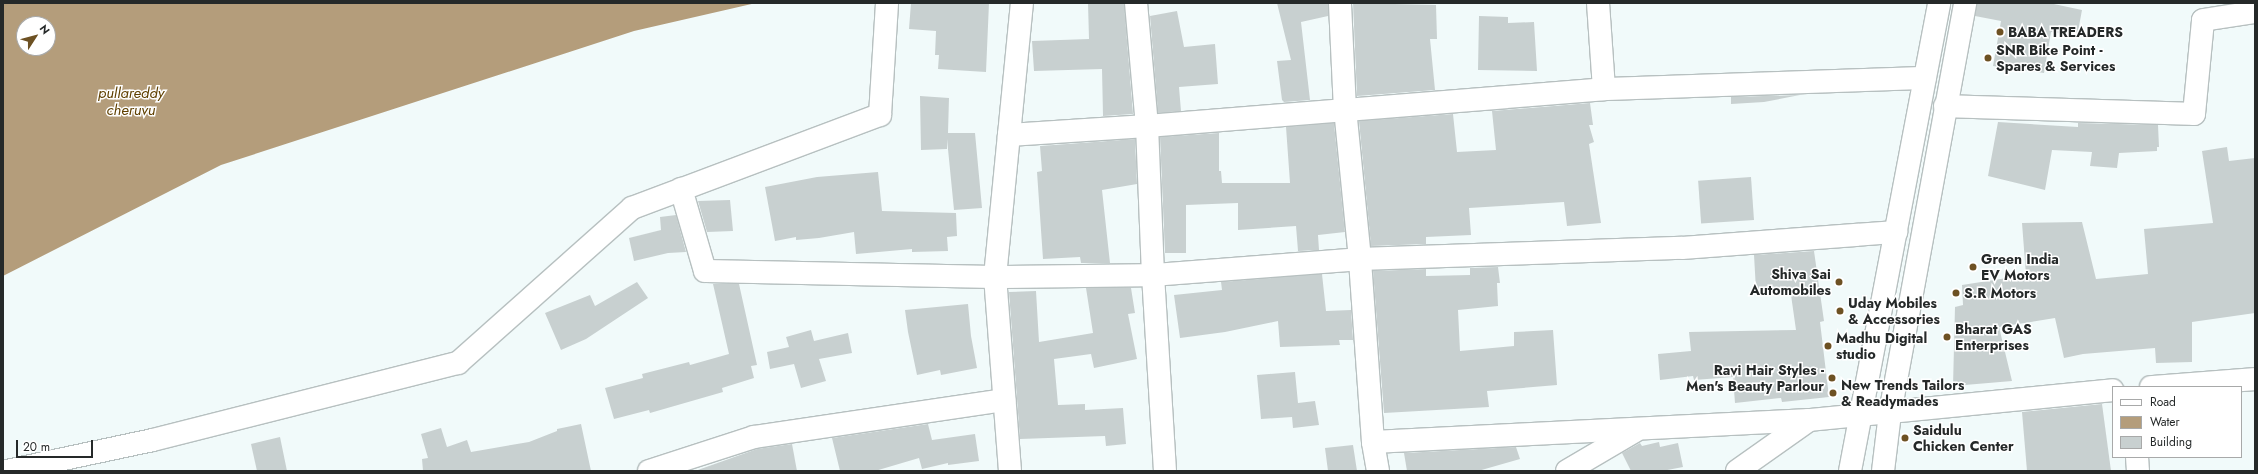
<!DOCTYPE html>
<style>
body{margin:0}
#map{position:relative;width:2258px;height:474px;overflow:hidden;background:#f1fafa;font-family:Jost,sans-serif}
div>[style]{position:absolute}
.water>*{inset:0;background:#b49d7b}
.building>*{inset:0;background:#c8d0d0;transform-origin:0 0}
.roads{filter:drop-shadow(1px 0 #b7c0c0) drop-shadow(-1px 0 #b7c0c0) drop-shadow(0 1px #b7c0c0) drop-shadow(0 -1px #b7c0c0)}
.street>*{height:22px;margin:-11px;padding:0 11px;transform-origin:11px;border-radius:11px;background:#fff}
.primary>*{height:22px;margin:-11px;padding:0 11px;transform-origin:11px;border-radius:11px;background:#fff}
.dots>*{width:11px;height:11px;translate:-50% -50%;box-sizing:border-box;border:2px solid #fff;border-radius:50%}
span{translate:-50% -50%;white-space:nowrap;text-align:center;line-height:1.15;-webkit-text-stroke:3px #fff;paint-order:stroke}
.poi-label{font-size:14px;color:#252929;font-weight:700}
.left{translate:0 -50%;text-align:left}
.right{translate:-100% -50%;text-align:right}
.water-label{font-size:15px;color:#604000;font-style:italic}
.frame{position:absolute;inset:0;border:4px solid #252929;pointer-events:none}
.legend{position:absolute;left:2112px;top:386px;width:130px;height:72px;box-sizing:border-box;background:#fff;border:1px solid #a8a9a9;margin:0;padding:5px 7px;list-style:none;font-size:12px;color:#252929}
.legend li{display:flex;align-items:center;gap:8px;height:20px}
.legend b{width:20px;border:1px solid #a8a9a9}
.north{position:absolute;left:16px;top:16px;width:40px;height:40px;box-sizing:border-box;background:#fff;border:1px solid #a8a9a9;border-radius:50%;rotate:54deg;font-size:11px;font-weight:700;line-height:16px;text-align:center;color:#252929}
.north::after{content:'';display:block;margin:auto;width:14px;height:18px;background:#6d5123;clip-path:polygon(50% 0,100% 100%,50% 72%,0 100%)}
.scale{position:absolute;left:16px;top:440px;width:77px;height:18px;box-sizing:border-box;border:2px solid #252929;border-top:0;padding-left:5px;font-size:12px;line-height:14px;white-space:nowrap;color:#252929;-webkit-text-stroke:3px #fff;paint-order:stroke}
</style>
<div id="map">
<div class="water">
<div style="clip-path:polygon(evenodd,3px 3px,756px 3px,634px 31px,221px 165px,3px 276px,3px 3px,24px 24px,48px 24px,48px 48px,24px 48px,24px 24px)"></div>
</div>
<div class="building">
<div style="clip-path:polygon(911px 3px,989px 3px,986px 72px,938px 69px,939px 55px,935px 55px,936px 31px,909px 29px)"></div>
<div style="clip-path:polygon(1088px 3px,1124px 3px,1133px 114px,1103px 116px,1102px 69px,1034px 71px,1032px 41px,1089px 39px)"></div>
<div style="clip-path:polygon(1277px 3px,1328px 3px,1328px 16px,1301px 22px,1310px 100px,1284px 102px,1282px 100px,1277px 61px,1291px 60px)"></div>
<div style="clip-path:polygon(1353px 3px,1436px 5px,1437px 39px,1430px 39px,1435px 90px,1357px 96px)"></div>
<div style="clip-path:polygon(1977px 3px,2049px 3px,2082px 10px,2077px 37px,2051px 32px,2044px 73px,1993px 66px,2001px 21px,1975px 16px)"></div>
<div style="clip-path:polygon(1177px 11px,1184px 47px,1215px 44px,1218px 84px,1179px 87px,1181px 111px,1158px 113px,1150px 16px)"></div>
<div style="clip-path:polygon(1479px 16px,1508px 17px,1508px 23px,1534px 22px,1537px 71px,1478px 70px)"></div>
<div style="clip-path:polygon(1800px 95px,1764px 102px,1731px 104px,1731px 97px)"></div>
<div style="clip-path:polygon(920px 96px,949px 98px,948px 133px,975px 133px,982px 208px,954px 210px,947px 139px,947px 149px,921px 150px)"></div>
<div style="clip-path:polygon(1590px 103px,1593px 125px,1589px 125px,1594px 142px,1589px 144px,1601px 223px,1567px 226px,1564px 202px,1469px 208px,1471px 235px,1426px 237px,1426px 244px,1371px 246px,1359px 121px,1453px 114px,1457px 152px,1496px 150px,1492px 111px)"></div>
<div style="clip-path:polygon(1998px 122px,2078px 127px,2078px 123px,2158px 125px,2159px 147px,2157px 147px,2157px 151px,2119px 153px,2117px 168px,2090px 166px,2092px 152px,2052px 150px,2045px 190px,1988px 176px)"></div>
<div style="clip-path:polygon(1334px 123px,1345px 232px,1318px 235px,1319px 250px,1298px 251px,1296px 226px,1238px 230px,1238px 203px,1186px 205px,1186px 253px,1165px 253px,1160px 137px,1219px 133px,1219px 171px,1221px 171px,1222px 183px,1290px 183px,1286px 127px)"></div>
<div style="clip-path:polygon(1135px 139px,1137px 184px,1102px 190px,1110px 263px,1081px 263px,1080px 257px,1043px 259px,1037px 172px,1042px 171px,1040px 146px)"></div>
<div style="clip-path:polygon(2227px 147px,2229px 161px,2255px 158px,2255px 313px,2192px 322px,2192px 362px,2156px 363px,2155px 348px,2083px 354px,2064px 358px,2055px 318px,1999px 327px,2012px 381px,1953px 386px,1955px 307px,1963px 305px,1962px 285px,2026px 275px,2022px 223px,2082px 222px,2096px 279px,2148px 274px,2144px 229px,2213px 223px,2202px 151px)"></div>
<div style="clip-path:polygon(878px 172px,882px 211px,956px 213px,957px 236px,947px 237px,948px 251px,912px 252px,912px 249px,856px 254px,854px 232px,819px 238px,796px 240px,796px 237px,775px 241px,765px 187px,817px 177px)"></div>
<div style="left:1751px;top:177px;width:43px;height:53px;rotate:86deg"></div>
<div style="clip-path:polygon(730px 200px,733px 231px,707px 232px,698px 201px)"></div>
<div style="clip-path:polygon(676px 215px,686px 252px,668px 253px,634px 261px,629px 238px,661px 230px,660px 217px)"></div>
<div style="clip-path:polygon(1814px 251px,1824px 321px,1820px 322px,1829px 397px,1782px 402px,1781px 398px,1735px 403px,1733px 377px,1694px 380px,1693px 376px,1660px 380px,1658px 354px,1691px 351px,1689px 332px,1796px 330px,1790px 288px,1756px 290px,1754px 255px)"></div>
<div style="clip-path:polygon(1498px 267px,1500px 283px,1497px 283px,1498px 306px,1458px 310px,1460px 351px,1514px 346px,1514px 332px,1553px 330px,1557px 385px,1487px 391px,1489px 407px,1384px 413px,1373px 271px,1426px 269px,1426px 276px,1470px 275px,1470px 268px)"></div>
<div style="clip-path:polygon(1322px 274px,1326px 311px,1351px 310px,1353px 340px,1339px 340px,1340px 345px,1280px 347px,1278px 321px,1225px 332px,1180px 338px,1174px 295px,1222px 290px,1221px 282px)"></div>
<div style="clip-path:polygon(637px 282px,648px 298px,586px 339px,561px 350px,545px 313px,590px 295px,595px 306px)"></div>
<div style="clip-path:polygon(713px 284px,739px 284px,757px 365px,751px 366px,754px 378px,722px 388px,723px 392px,650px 413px,649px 410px,614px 419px,605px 388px,643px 378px,642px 374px,689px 362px,690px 365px,729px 354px)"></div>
<div style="clip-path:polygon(1086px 288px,1131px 288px,1135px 313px,1128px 314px,1137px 359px,1094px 368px,1091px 354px,1054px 359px,1058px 405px,1085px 404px,1085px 410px,1123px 408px,1126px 444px,1106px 446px,1105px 436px,1020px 439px,1009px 292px,1036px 291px,1039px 342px,1093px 333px)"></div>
<div style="clip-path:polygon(968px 304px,971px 336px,977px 368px,941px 375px,940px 370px,917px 375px,908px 332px,905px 310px)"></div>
<div style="clip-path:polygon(811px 330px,814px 341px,848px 333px,852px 353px,819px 359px,826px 381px,801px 388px,794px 364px,770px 369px,767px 352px,789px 347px,786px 337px)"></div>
<div style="clip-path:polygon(1295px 372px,1298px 403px,1315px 401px,1319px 425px,1293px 428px,1292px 417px,1261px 419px,1257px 375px)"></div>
<div style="clip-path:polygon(2102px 404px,2111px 471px,2027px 471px,2022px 412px)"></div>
<div style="clip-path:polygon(581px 424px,591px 471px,423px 471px,422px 459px,428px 458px,421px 434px,441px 428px,447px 447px,467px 440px,471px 452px,529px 442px,557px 431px,557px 429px)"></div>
<div style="clip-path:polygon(928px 424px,932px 440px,975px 434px,979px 461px,948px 465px,948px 463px,922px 469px,919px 458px,875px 471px,840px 471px,832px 438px)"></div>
<div style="clip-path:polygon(280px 437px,287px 471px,257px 471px,251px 444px)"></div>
<div style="clip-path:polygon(1659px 442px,1660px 447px,1678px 443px,1683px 467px,1662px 471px,1631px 471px,1622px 453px,1640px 443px,1642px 446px)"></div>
<div style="clip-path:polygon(792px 444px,797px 471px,695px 471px,757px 449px)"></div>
<div style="clip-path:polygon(1353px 445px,1357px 471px,1328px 471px,1325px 448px)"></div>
<div style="clip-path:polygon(1516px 447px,1520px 459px,1478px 471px,1407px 471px,1404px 453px)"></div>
</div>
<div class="roads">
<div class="street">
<div style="left:1598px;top:3px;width:86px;rotate:86deg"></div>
<div style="left:1604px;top:89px;width:321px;rotate:-2deg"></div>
<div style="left:1945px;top:106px;width:249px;rotate:1.8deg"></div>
<div style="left:2194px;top:114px;width:94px;rotate:-84.5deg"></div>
<div style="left:2203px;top:20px;width:53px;rotate:-8.7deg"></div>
<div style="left:1009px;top:135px;width:133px;rotate:-84.4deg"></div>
<div style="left:681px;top:189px;width:85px;rotate:73.7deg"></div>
<div style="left:705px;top:271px;width:290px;rotate:1.2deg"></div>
<div style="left:995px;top:277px;width:143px;rotate:-84.4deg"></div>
<div style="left:1009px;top:135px;width:138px;rotate:-3.7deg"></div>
<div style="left:1147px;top:126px;width:458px;rotate:-4.6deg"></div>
<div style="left:2151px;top:387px;width:104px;rotate:-4.4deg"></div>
<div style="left:1373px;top:442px;width:437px;rotate:-2.9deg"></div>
<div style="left:2137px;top:457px;width:14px;rotate:86deg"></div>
<div style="left:7px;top:471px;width:149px;rotate:-12deg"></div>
<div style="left:153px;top:440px;width:315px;rotate:-14.2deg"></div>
<div style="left:458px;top:363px;width:233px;rotate:-41.7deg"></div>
<div style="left:632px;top:208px;width:265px;rotate:-20.6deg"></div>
<div style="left:880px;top:115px;width:112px;rotate:-86.4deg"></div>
<div style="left:649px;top:471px;width:110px;rotate:-17.9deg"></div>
<div style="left:754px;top:437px;width:253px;rotate:-8.4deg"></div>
<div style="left:1010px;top:471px;width:195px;rotate:-94.4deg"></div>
<div style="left:995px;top:277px;width:158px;rotate:-0.7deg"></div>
<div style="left:1153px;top:275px;width:149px;rotate:-92.3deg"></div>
<div style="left:1147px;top:126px;width:123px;rotate:-95.1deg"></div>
<div style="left:1165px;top:471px;width:196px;rotate:-93.5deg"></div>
<div style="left:1153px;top:275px;width:208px;rotate:-4.4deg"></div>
<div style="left:1360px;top:259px;width:150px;rotate:-95.7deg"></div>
<div style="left:1345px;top:110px;width:107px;rotate:-92.7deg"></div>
<div style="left:1378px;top:471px;width:29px;rotate:-100deg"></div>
<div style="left:1373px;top:442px;width:183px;rotate:-94.1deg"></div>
<div style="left:1360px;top:259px;width:322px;rotate:-2deg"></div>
<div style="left:1682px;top:248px;width:215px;rotate:-4.3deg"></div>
<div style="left:1567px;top:471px;width:79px;rotate:-30.5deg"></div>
<div style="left:1737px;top:471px;width:88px;rotate:-35.3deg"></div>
<div style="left:1809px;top:420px;width:305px;rotate:-5.6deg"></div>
</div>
<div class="primary">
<div style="left:1850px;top:471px;width:476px;rotate:-79.2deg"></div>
<div style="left:1883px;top:471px;width:58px;rotate:-83.1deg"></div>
<div style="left:1890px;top:413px;width:417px;rotate:-79.6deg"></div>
</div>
</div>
<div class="dots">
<div style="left:2000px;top:32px;background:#6d5123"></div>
<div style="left:1988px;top:58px;background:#6d5123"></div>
<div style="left:1973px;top:267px;background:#6d5123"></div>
<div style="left:1839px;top:282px;background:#6d5123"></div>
<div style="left:1956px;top:293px;background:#6d5123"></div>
<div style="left:1840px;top:311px;background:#6d5123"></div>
<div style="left:1947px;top:337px;background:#6d5123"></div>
<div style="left:1828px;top:346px;background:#6d5123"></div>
<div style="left:1832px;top:378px;background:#6d5123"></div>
<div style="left:1833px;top:393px;background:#6d5123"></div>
<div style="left:1905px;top:438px;background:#6d5123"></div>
</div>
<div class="poi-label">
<span class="left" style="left:2008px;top:32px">BABA TREADERS</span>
<span class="left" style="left:1996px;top:58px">SNR Bike Point -<br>Spares &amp; Services</span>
<span class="left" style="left:1981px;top:267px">Green India<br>EV Motors</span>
<span class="right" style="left:1831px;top:282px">Shiva Sai<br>Automobiles</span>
<span class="left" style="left:1964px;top:293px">S.R Motors</span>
<span class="left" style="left:1848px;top:311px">Uday Mobiles<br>&amp; Accessories</span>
<span class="left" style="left:1955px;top:337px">Bharat GAS<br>Enterprises</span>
<span class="left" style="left:1836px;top:346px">Madhu Digital<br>studio</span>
<span class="right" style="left:1824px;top:378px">Ravi Hair Styles -<br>Men's Beauty Parlour</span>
<span class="left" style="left:1841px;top:393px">New Trends Tailors<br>&amp; Readymades</span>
<span class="left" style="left:1913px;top:438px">Saidulu<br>Chicken Center</span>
</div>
<div class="water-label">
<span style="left:131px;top:102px">pullareddy<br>cheruvu</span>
</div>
<div class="frame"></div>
<ul class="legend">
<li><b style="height:5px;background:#fff"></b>Road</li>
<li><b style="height:11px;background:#b49d7b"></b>Water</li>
<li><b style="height:11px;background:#c8d0d0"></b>Building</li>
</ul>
<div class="north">N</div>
<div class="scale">20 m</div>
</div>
